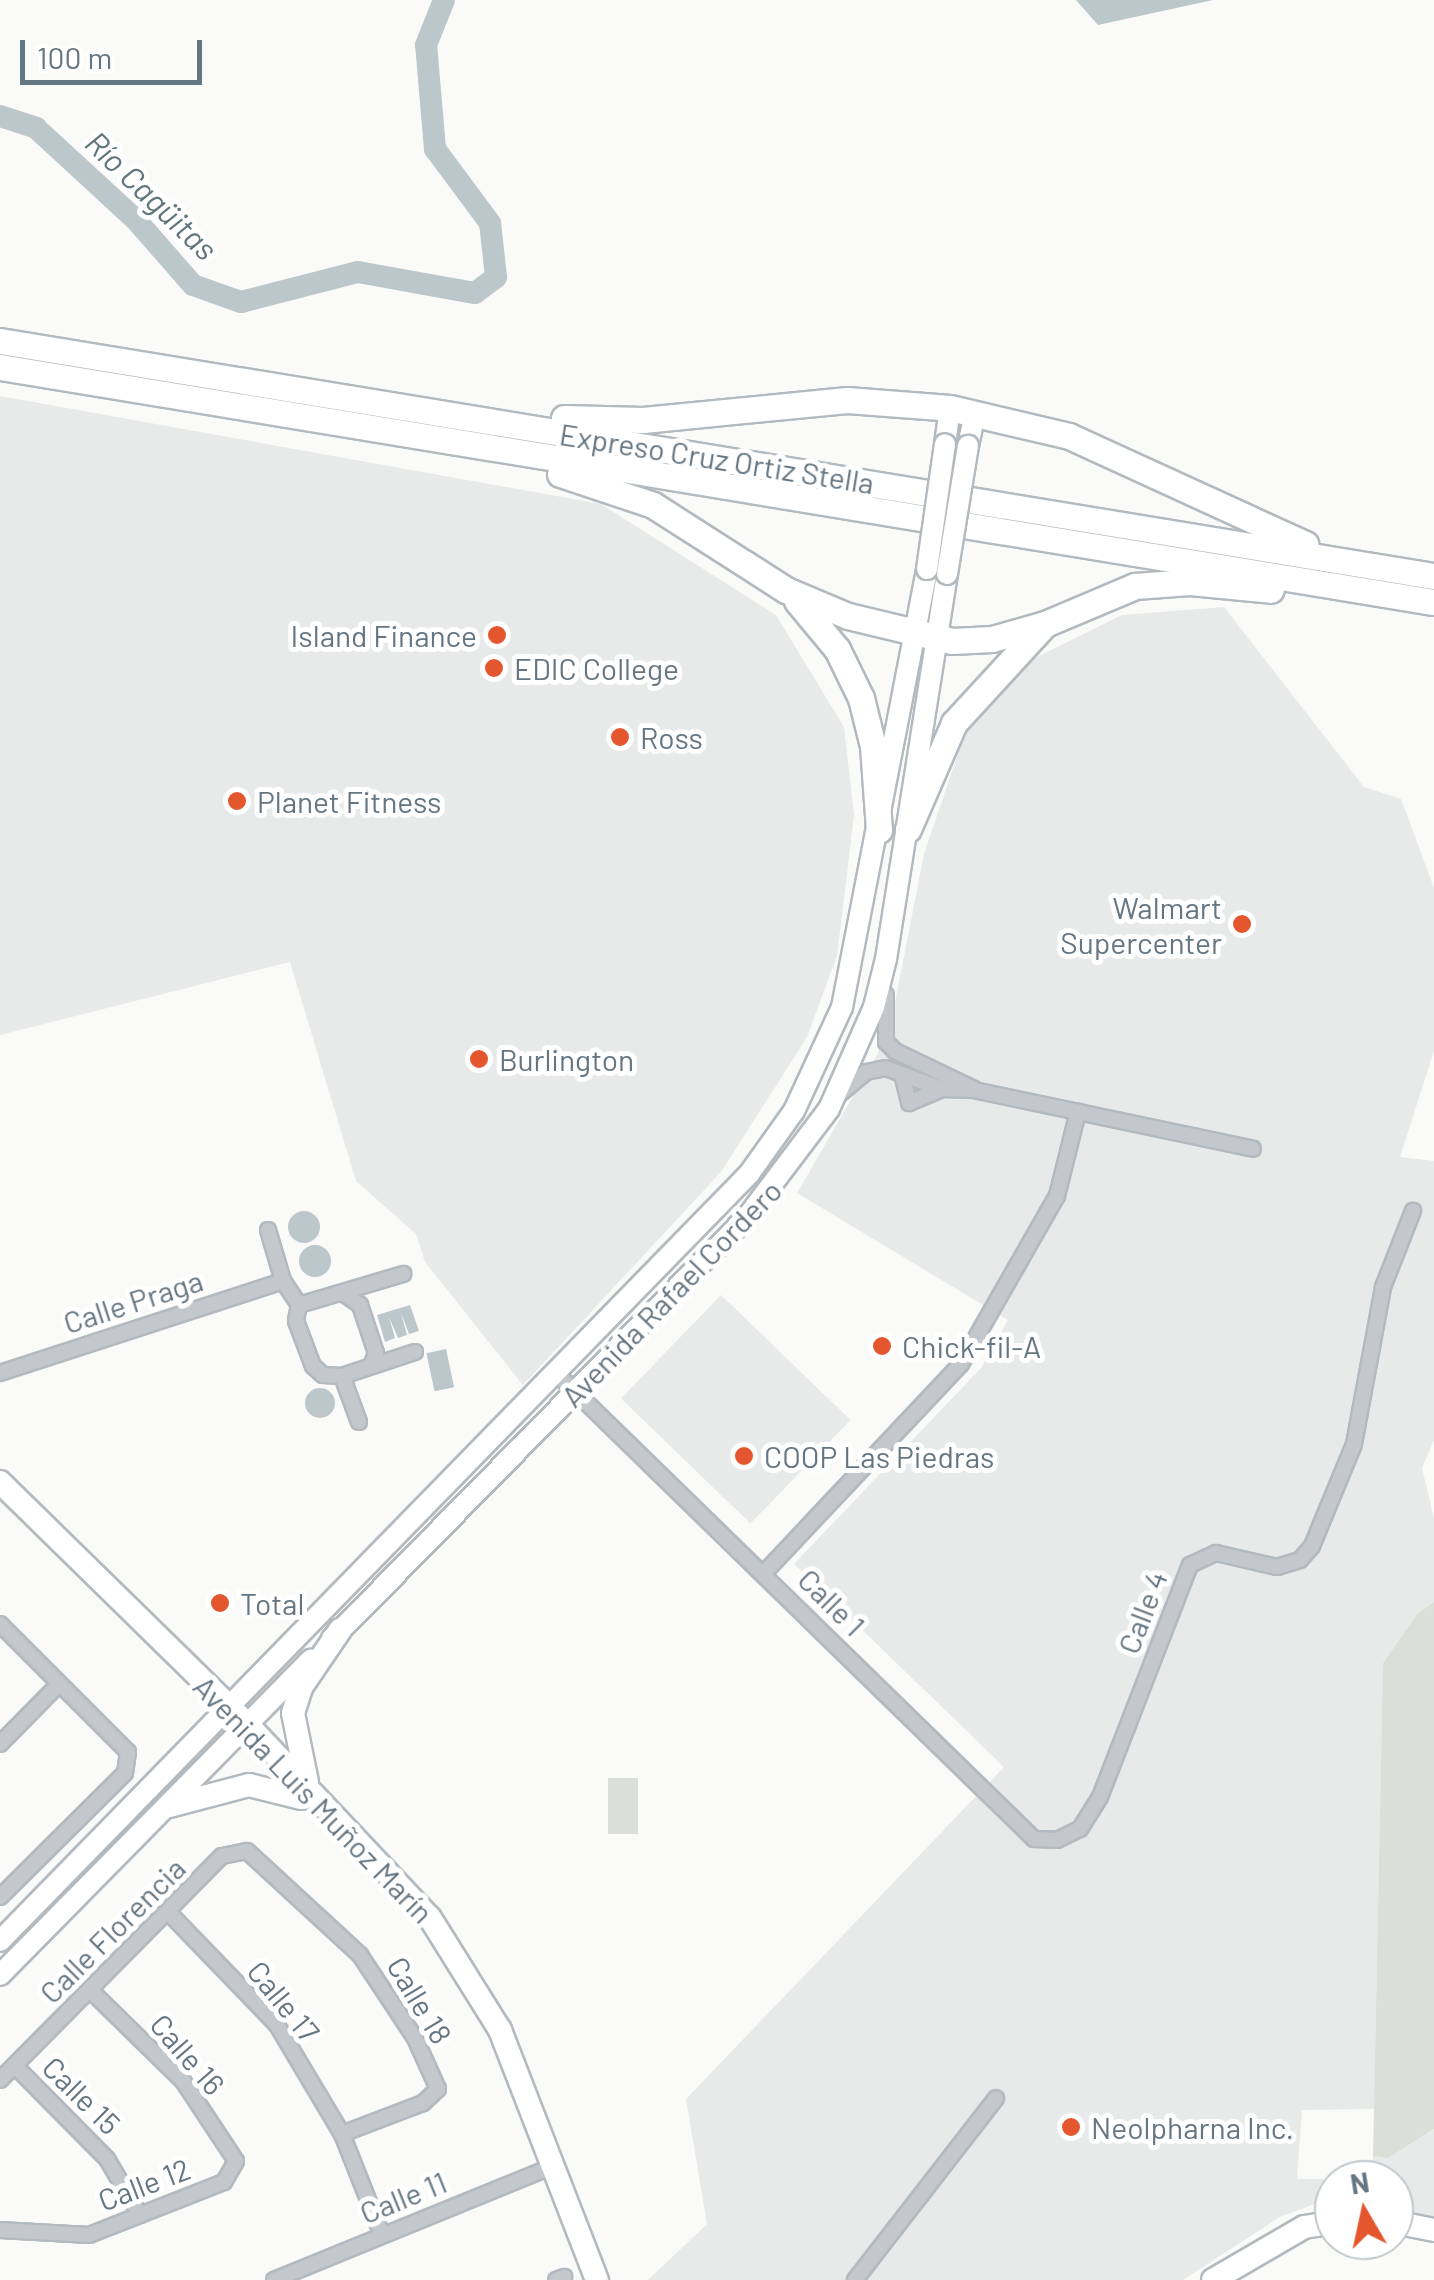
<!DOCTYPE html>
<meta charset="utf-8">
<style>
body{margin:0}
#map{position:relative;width:1434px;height:2280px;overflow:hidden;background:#fafaf8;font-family:Barlow,sans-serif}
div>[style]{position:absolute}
.built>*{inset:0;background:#e8e9e9;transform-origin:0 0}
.green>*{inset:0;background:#dadfd7;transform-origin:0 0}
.water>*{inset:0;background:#bbc7cb;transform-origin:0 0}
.round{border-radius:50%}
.river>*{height:22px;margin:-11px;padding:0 11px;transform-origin:11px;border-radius:11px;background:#bbc7cb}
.roads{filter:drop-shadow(2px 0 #b3babf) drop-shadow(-2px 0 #b3babf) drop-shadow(0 2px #b3babf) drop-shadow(0 -2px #b3babf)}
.minor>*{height:14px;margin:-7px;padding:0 7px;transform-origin:7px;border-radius:7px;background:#c3c8cc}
.secondary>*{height:20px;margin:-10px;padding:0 10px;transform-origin:10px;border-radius:10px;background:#fff}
.primary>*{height:22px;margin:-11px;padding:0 11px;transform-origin:11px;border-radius:11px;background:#fff}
.motorway>*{height:25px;margin:-12.5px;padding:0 12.5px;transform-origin:12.5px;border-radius:12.5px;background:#fff}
.bridges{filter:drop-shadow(2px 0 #b3babf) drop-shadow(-2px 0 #b3babf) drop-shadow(0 2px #b3babf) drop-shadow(0 -2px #b3babf)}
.secondary-bridge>*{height:20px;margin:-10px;padding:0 10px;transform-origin:10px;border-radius:10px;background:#fff}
.dots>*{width:28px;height:28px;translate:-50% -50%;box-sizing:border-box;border:5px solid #fff;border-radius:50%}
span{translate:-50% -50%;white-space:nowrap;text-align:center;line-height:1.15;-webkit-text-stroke:10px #fff;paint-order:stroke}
.street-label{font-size:30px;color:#657683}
.poi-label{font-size:30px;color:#657683}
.right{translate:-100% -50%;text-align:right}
.left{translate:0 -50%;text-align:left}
.water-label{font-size:32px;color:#60757c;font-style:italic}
.north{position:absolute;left:1314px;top:2160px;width:100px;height:100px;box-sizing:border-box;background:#fff;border:2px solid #c1c8cd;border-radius:50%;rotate:351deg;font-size:28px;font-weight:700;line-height:40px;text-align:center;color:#657683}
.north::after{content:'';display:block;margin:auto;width:35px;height:45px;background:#e4572e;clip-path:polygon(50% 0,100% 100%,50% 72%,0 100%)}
.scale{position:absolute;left:20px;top:40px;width:182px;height:45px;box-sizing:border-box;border:5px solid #657683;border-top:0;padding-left:12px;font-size:30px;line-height:35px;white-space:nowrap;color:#657683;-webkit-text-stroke:8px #fff;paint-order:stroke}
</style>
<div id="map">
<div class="built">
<div style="clip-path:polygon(0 396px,601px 504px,776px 615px,844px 727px,854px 815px,837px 956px,807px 1037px,721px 1172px,523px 1385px,425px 1262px,416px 1234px,356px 1181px,290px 962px,0 1035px)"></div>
<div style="clip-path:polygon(1224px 607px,1364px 787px,1401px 799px,1434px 888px,1434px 1051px,1400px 1157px,1434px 1161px,1434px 1440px,1422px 1468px,1434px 1518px,1434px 1602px,1418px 1613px,1383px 1663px,1374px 2109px,1302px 2110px,1297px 2179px,1331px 2179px,1328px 2199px,1280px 2217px,1183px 2280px,648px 2280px,707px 2224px,686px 2099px,1004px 1767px,794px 1564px,982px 1367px,1008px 1320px,797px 1193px,877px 1055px,894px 1008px,924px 854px,964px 736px,1031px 660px,1122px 615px)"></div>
<div style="left:721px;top:1295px;width:180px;height:144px;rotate:44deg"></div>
<div style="clip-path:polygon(1434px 2129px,1434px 2217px,1394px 2209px,1394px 2180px,1371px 2180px,1373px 2156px,1388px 2158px)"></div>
</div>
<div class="green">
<div style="clip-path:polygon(1434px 1602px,1434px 2129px,1388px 2158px,1373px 2156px,1383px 1663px,1418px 1613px)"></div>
<div style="left:608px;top:1778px;width:30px;height:56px"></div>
</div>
<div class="water">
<div style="clip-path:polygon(1076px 0,1213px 0,1098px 25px)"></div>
<div class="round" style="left:288px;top:1211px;width:32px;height:32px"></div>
<div class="round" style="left:299px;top:1245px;width:32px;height:32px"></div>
<div style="clip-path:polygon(410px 1305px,419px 1331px,409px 1334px,401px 1313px,407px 1335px,398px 1338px,389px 1317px,395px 1338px,385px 1342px,377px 1315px)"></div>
<div style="left:446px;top:1349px;width:39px;height:20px;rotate:78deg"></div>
<div class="round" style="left:305px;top:1388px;width:30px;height:30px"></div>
</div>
<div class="river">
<div style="left:0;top:116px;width:38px;rotate:18deg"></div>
<div style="left:36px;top:128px;width:136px;rotate:42.6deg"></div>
<div style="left:136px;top:220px;width:86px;rotate:48.8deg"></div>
<div style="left:193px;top:285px;width:51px;rotate:19.5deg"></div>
<div style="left:241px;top:302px;width:121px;rotate:-14.4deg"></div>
<div style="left:358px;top:272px;width:119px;rotate:10.2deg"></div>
<div style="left:475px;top:293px;width:26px;rotate:-37deg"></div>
<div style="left:496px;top:277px;width:54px;rotate:-96.3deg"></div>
<div style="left:490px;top:223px;width:92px;rotate:-126.6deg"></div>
<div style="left:435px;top:149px;width:104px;rotate:-94.9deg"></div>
<div style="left:426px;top:45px;width:48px;rotate:-68.2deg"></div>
</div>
<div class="roads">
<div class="minor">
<div style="left:886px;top:995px;width:47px;rotate:90deg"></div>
<div style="left:886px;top:1042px;width:13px;rotate:45deg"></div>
<div style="left:895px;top:1051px;width:88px;rotate:25.7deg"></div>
<div style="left:902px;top:1074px;width:30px;rotate:76deg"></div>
<div style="left:909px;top:1103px;width:36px;rotate:-23deg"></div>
<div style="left:834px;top:1099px;width:42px;rotate:-40.2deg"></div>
<div style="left:866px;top:1072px;width:20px;rotate:-11deg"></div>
<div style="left:886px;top:1068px;width:60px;rotate:20.6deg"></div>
<div style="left:942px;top:1089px;width:32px;rotate:2deg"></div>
<div style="left:974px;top:1090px;width:285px;rotate:11.9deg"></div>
<div style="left:268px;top:1230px;width:53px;rotate:73.6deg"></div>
<div style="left:283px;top:1281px;width:29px;rotate:56deg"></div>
<div style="left:299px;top:1305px;width:16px;rotate:101deg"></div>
<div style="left:296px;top:1321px;width:48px;rotate:69.3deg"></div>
<div style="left:313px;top:1366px;width:13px;rotate:42deg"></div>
<div style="left:323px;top:1375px;width:19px;rotate:3deg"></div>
<div style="left:342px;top:1376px;width:77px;rotate:-18.2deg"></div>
<div style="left:343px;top:1293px;width:21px;rotate:35deg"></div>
<div style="left:360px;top:1305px;width:51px;rotate:71.6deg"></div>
<div style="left:376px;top:1353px;width:12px;rotate:110deg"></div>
<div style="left:299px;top:1305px;width:109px;rotate:-16.6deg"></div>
<div style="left:0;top:1373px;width:298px;rotate:-18deg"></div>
<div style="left:556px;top:1373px;width:668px;rotate:44.27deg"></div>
<div style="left:1034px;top:1839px;width:23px;rotate:2deg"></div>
<div style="left:1057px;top:1840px;width:25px;rotate:-26deg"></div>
<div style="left:1080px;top:1829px;width:38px;rotate:-58deg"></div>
<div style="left:1100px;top:1797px;width:249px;rotate:-68.8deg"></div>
<div style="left:1190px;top:1565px;width:29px;rotate:-25deg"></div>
<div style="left:1216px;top:1553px;width:63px;rotate:12.9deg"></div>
<div style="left:1277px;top:1567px;width:24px;rotate:-17deg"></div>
<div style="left:1300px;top:1560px;width:18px;rotate:-49deg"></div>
<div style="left:1312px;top:1546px;width:110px;rotate:-67.6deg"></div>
<div style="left:1354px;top:1444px;width:160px;rotate:-79.5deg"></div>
<div style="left:1383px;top:1287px;width:82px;rotate:-68.5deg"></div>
<div style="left:342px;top:1376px;width:49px;rotate:69.7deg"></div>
<div style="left:764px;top:1573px;width:287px;rotate:-46.7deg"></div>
<div style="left:961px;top:1364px;width:193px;rotate:-60.3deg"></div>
<div style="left:1057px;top:1196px;width:87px;rotate:-76deg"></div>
<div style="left:0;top:1624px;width:181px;rotate:45deg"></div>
<div style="left:128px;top:1752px;width:21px;rotate:98deg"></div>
<div style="left:125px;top:1773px;width:176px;rotate:135.2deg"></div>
<div style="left:0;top:1744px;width:84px;rotate:-45.5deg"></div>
<div style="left:168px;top:1912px;width:157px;rotate:46deg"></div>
<div style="left:277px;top:2025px;width:127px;rotate:59.2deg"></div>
<div style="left:342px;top:2134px;width:109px;rotate:68.4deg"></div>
<div style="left:15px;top:2066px;width:131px;rotate:45.3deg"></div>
<div style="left:107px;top:2159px;width:65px;rotate:59.5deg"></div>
<div style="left:0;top:2080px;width:315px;rotate:-45.3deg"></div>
<div style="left:222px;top:1856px;width:25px;rotate:-11deg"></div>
<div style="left:247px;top:1851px;width:154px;rotate:42.6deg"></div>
<div style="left:360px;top:1955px;width:100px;rotate:56.5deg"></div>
<div style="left:415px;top:2038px;width:56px;rotate:65.7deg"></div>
<div style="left:438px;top:2089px;width:21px;rotate:137deg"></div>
<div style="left:423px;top:2103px;width:87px;rotate:159.1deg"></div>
<div style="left:0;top:2230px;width:89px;rotate:3.2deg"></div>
<div style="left:89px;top:2235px;width:145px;rotate:-21.4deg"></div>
<div style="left:224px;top:2182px;width:24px;rotate:-60deg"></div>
<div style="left:236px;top:2161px;width:96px;rotate:-123.5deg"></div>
<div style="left:183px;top:2081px;width:129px;rotate:-135.6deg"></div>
<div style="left:274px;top:2280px;width:302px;rotate:-22.2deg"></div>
<div style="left:556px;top:2280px;width:9px;rotate:-21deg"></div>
<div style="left:855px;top:2280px;width:230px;rotate:-52.2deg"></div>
</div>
<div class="secondary">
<div style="left:945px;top:444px;width:36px;rotate:-82deg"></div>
<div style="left:968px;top:446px;width:34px;rotate:-78deg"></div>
<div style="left:332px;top:1639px;width:593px;rotate:-45.48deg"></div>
<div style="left:748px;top:1216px;width:134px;rotate:-52.9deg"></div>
<div style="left:829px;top:1109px;width:111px;rotate:-66.2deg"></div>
<div style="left:874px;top:1007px;width:49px;rotate:-76deg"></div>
<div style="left:886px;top:959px;width:390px;rotate:-81deg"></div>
<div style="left:0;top:1941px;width:1072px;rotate:-45.68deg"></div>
<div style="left:749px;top:1174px;width:77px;rotate:-54.5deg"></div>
<div style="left:794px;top:1111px;width:115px;rotate:-65.2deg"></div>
<div style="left:842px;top:1007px;width:446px;rotate:-79deg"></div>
<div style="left:0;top:1975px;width:443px;rotate:-45.4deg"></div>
</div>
<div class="primary">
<div style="left:0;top:1482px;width:347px;rotate:44.4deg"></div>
<div style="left:248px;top:1725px;width:265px;rotate:46.7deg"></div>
<div style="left:430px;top:1918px;width:132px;rotate:58deg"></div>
<div style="left:500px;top:2030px;width:268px;rotate:68.8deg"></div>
<div style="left:307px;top:1782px;width:70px;rotate:-101.5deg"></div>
<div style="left:293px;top:1713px;width:28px;rotate:-72deg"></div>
<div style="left:302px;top:1686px;width:68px;rotate:-55.8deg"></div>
<div style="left:169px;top:1806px;width:83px;rotate:-14.7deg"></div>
<div style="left:249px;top:1785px;width:54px;rotate:14deg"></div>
<div style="left:1394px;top:2222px;width:41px;rotate:11.3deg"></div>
<div style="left:1213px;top:2280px;width:105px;rotate:-30.2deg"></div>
<div style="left:1304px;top:2227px;width:30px;rotate:-9deg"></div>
</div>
<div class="motorway">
<div style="left:0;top:341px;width:1453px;rotate:9.31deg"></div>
<div style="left:0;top:367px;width:1453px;rotate:9.31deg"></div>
<div style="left:564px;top:418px;width:79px;rotate:1.5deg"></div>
<div style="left:643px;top:420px;width:205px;rotate:-5.6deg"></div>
<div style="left:847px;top:400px;width:103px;rotate:4.4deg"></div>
<div style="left:950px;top:408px;width:122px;rotate:13.2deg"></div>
<div style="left:1069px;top:436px;width:260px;rotate:24.6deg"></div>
<div style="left:560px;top:474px;width:98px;rotate:18.4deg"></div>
<div style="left:653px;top:505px;width:158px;rotate:32.6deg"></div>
<div style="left:786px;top:590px;width:67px;rotate:22.8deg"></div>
<div style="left:848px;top:616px;width:107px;rotate:13.5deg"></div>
<div style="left:952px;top:641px;width:40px;rotate:-2.9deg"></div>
<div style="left:992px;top:639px;width:55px;rotate:-15.8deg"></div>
<div style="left:797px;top:601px;width:62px;rotate:50.2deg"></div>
<div style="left:837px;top:649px;width:55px;rotate:63.9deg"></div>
<div style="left:861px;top:698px;width:49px;rotate:76deg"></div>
<div style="left:873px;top:746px;width:84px;rotate:85.9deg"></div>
<div style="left:908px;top:829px;width:116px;rotate:-66.5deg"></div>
<div style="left:954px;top:723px;width:134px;rotate:-47.4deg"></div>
<div style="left:1045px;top:624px;width:98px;rotate:-22.9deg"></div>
<div style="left:1135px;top:586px;width:55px;rotate:-4.2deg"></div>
<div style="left:1190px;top:582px;width:81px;rotate:5.6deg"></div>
</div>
</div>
<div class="bridges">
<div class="secondary-bridge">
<div style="left:927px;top:569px;width:126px;rotate:-81.8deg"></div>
<div style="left:947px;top:574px;width:130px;rotate:-80.7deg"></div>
</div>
</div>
<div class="dots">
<div style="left:497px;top:635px;background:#e4572e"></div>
<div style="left:494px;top:668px;background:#e4572e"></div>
<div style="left:620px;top:737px;background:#e4572e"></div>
<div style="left:237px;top:801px;background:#e4572e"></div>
<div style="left:1242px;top:924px;background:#e4572e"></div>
<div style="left:479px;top:1059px;background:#e4572e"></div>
<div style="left:882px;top:1346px;background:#e4572e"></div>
<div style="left:744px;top:1456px;background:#e4572e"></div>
<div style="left:220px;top:1603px;background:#e4572e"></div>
<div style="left:1071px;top:2127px;background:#e4572e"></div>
</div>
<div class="street-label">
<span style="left:717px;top:458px;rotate:9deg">Expreso Cruz Ortiz Stella</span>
<span style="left:671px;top:1293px;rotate:-46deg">Avenida Rafael Cordero</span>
<span style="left:133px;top:1301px;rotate:-18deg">Calle Praga</span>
<span style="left:832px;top:1602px;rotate:45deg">Calle 1</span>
<span style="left:1142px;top:1612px;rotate:-69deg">Calle 4</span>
<span style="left:314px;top:1799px;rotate:46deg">Avenida Luis Muñoz Marín</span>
<span style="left:112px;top:1930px;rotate:-45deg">Calle Florencia</span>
<span style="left:420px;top:2000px;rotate:59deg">Calle 18</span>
<span style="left:284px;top:2001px;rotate:51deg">Calle 17</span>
<span style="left:188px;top:2054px;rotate:49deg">Calle 16</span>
<span style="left:82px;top:2095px;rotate:45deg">Calle 15</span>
<span style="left:144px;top:2184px;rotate:-21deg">Calle 12</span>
<span style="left:403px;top:2197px;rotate:-22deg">Calle 11</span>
</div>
<div class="poi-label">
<span class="right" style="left:477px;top:635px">Island Finance</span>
<span class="left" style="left:514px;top:668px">EDIC College</span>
<span class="left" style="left:640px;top:737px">Ross</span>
<span class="left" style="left:257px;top:801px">Planet Fitness</span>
<span class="right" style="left:1222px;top:924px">Walmart<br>Supercenter</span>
<span class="left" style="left:499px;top:1059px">Burlington</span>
<span class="left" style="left:902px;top:1346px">Chick-fil-A</span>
<span class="left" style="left:764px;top:1456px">COOP Las Piedras</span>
<span class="left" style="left:240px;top:1603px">Total</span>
<span class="left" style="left:1091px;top:2127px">Neolpharna Inc.</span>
</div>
<div class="water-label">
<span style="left:152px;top:195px;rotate:44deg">Río Cagüitas</span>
</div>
<div class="north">N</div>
<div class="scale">100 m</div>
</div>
